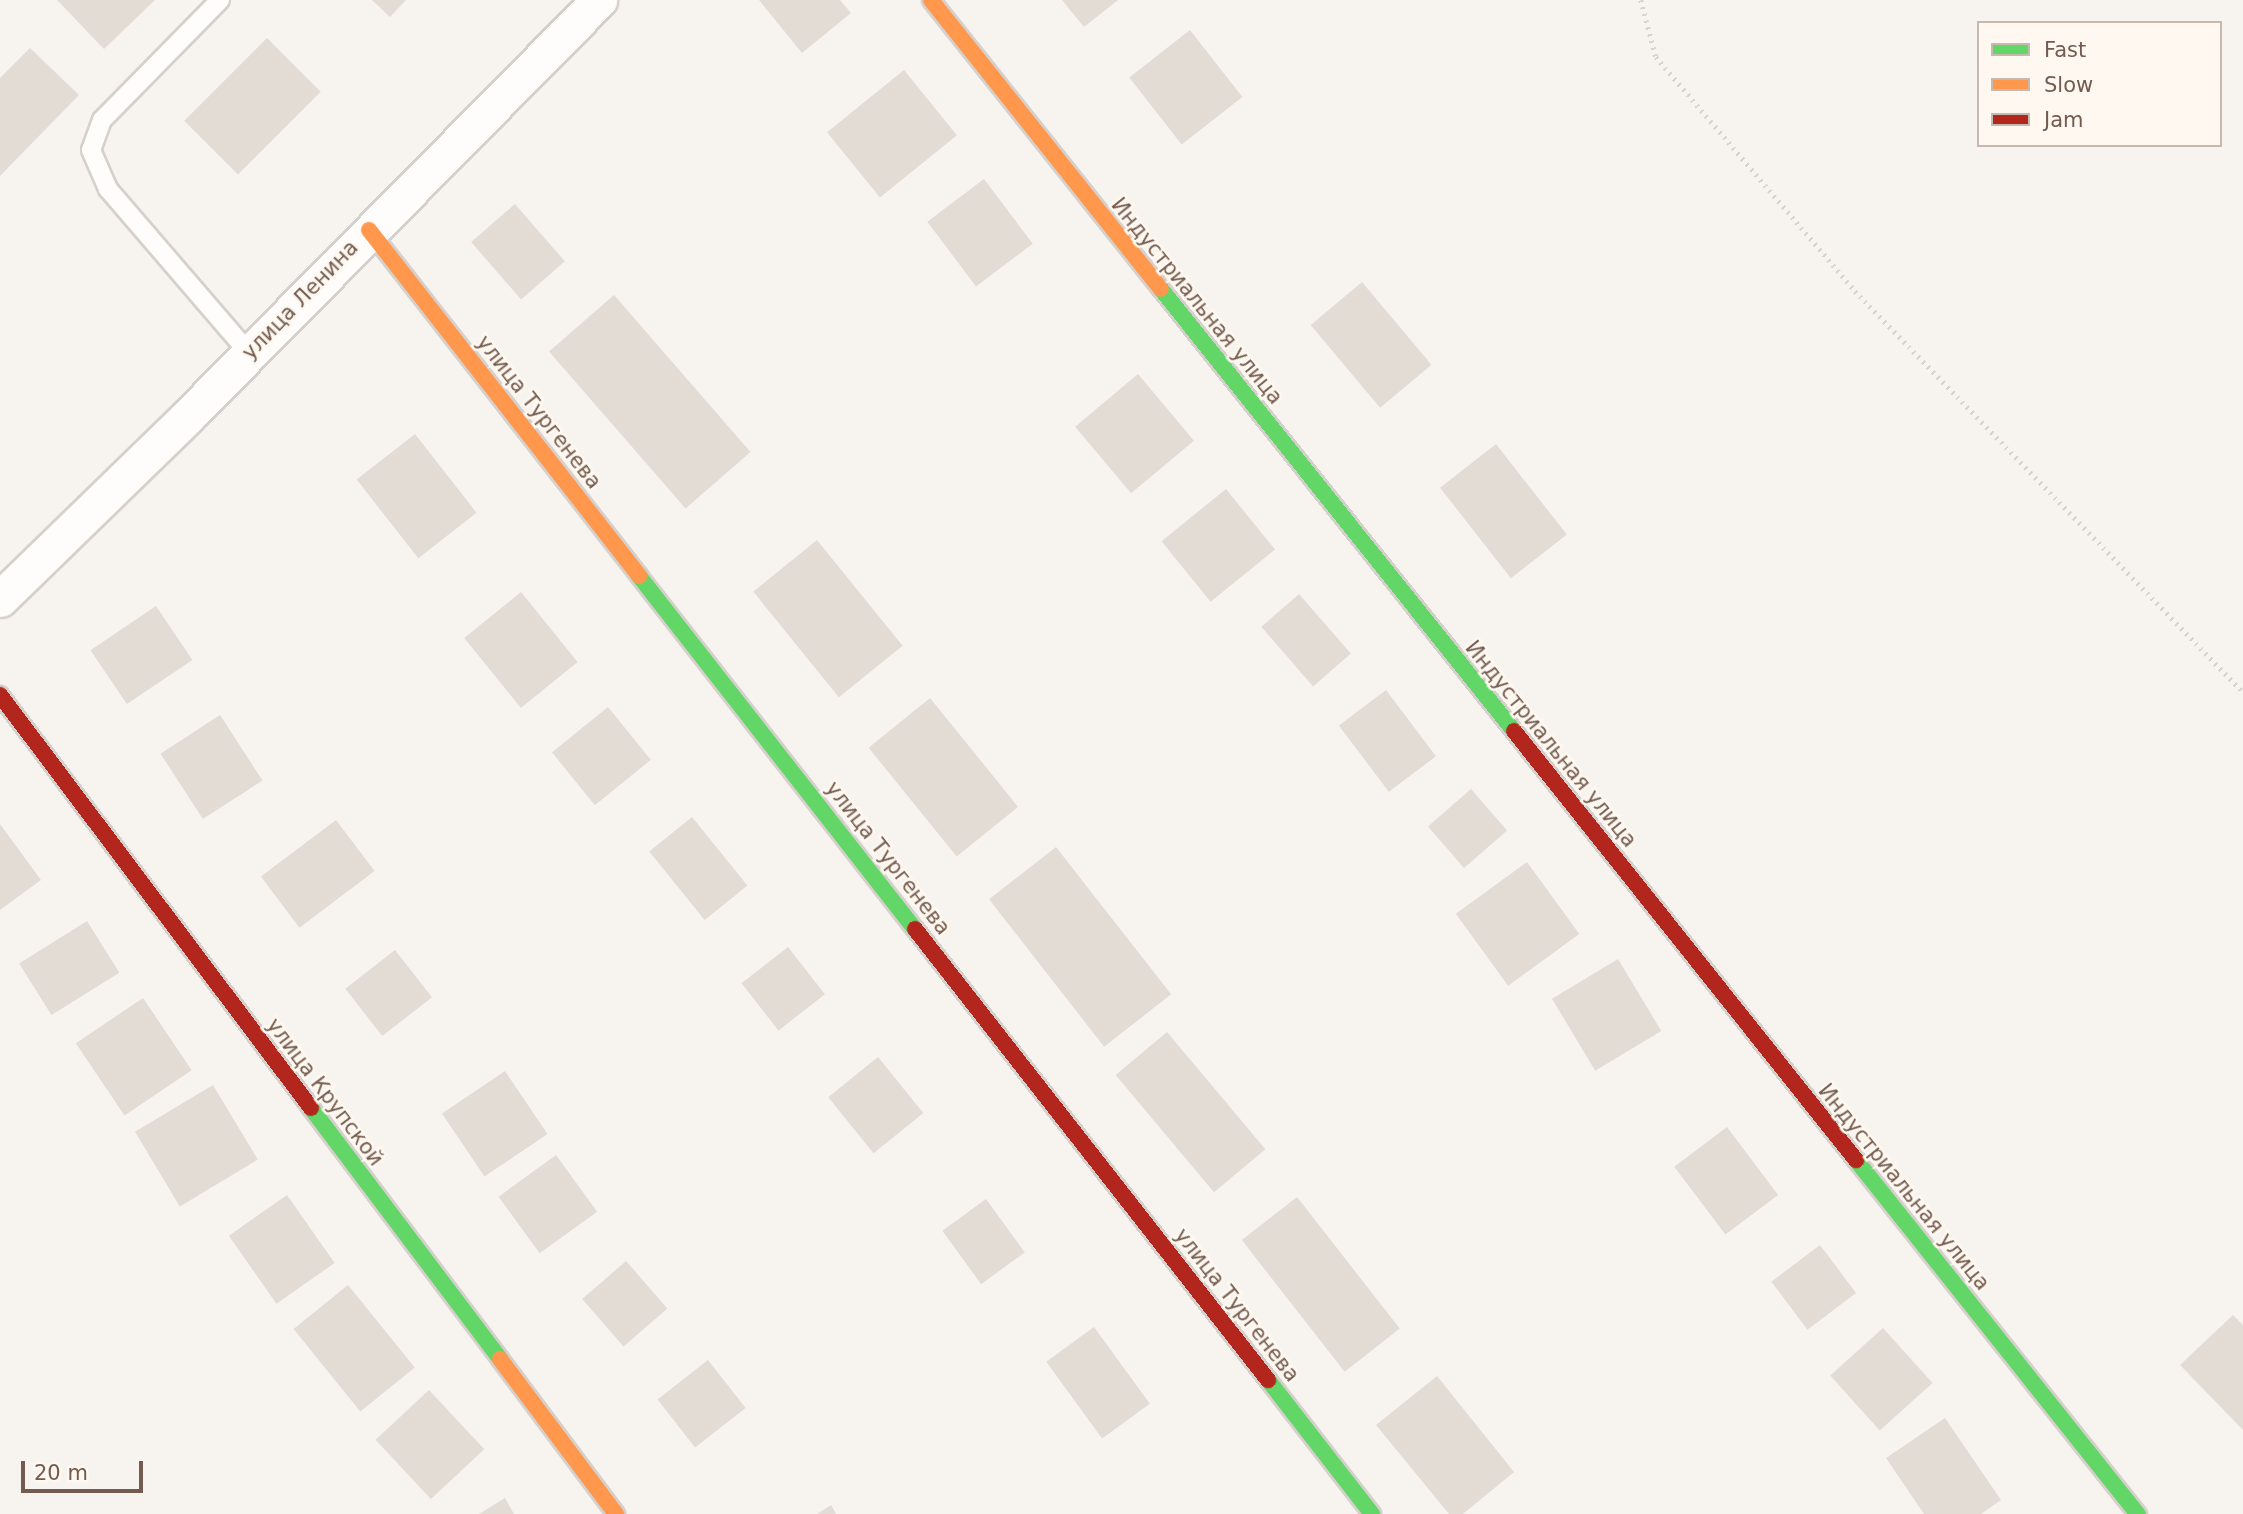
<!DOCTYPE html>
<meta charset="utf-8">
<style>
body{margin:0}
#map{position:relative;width:2243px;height:1514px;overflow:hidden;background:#f7f3ee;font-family:"DejaVu Sans",sans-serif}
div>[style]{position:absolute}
.building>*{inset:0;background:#e3dcd5;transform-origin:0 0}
.path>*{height:4.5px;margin-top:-2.25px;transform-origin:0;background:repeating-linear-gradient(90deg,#d9d2cf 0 2px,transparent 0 7px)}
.roads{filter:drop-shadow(2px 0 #d6d0cc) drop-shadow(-2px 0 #d6d0cc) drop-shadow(0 2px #d6d0cc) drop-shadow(0 -2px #d6d0cc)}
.lane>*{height:18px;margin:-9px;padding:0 9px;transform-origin:9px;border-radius:9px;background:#fefdfc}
.street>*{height:35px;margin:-17.5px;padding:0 17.5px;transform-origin:17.5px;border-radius:17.5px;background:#fefdfc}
.fast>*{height:16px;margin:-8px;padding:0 8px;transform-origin:8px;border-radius:8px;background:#63d668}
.slow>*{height:16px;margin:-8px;padding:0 8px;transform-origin:8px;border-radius:8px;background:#ff974d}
.jam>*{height:16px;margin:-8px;padding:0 8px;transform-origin:8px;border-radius:8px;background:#b3261e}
span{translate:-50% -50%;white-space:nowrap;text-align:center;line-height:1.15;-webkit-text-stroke:5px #fef8f0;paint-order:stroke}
.street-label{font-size:21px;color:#735b4f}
.legend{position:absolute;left:1977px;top:21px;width:245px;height:126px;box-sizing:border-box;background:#fef8f0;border:2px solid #c6b9b0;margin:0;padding:9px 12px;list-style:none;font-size:21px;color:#735b4f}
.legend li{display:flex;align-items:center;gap:14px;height:35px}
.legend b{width:35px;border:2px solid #c6b9b0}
.scale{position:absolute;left:21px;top:1461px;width:122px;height:32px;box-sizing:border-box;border:4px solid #735b4f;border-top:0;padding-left:9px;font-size:21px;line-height:24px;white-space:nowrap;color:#735b4f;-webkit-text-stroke:5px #fef8f0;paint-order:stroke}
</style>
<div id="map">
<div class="building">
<div style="clip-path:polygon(57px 0,155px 0,104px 49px)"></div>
<div style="clip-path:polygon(372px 0,406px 0,390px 17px)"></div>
<div style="clip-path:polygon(759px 0,840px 0,851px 13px,802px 53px)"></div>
<div style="clip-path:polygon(1062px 0,1118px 0,1084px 27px)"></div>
<div style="left:1190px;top:30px;width:85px;height:77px;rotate:52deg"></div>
<div style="left:267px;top:38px;width:76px;height:117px;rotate:45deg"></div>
<div style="clip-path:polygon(30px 48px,79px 95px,0 176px,0 78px)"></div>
<div style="left:904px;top:70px;width:84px;height:99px;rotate:51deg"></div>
<div style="left:984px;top:179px;width:81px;height:71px;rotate:53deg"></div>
<div style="left:515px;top:204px;width:76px;height:58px;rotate:49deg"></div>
<div style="left:1362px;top:282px;width:108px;height:67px;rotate:50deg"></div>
<div style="left:614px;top:295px;width:208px;height:86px;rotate:49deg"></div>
<div style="left:1138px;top:374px;width:87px;height:82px;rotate:50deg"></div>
<div style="left:415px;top:434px;width:100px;height:74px;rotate:52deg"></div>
<div style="left:1496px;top:444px;width:115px;height:71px;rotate:52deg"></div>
<div style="left:1226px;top:489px;width:78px;height:83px;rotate:51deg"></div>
<div style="left:817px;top:540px;width:136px;height:82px;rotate:51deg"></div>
<div style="left:521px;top:592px;width:90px;height:73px;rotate:51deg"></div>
<div style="left:1299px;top:594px;width:79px;height:50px;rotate:49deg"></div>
<div style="left:156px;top:606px;width:65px;height:79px;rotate:56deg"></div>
<div style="left:1386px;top:690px;width:83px;height:59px;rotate:53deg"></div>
<div style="left:930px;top:698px;width:140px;height:79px;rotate:51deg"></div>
<div style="left:608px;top:707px;width:68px;height:72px;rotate:51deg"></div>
<div style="left:220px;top:715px;width:78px;height:71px;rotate:57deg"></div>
<div style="left:1471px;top:789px;width:55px;height:57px;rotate:49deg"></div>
<div style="left:692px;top:817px;width:88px;height:55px;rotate:51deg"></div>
<div style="left:336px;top:820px;width:64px;height:94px;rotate:53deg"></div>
<div style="clip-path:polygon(0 824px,41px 880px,0 910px)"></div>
<div style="left:1056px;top:847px;width:187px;height:85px;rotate:52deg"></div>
<div style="left:1527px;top:862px;width:89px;height:88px;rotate:54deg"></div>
<div style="left:87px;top:921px;width:61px;height:80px;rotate:58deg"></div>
<div style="left:788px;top:947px;width:60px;height:59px;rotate:52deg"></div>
<div style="left:395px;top:950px;width:60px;height:63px;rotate:52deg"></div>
<div style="left:1618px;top:959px;width:84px;height:77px;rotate:59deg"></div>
<div style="left:143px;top:998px;width:87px;height:81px;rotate:56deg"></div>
<div style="left:1167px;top:1032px;width:153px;height:67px;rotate:50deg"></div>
<div style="left:878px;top:1057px;width:72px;height:64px;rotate:51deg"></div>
<div style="left:505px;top:1071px;width:76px;height:76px;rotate:56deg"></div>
<div style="left:213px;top:1085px;width:87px;height:91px;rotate:59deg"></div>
<div style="left:1727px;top:1127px;width:85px;height:66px;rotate:53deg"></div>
<div style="left:556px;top:1155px;width:70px;height:71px;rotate:54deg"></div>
<div style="left:287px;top:1195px;width:83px;height:71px;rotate:55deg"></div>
<div style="left:1297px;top:1197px;width:167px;height:70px;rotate:52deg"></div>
<div style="left:986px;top:1199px;width:66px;height:54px;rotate:54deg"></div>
<div style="left:1820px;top:1245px;width:60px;height:61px;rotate:53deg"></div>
<div style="left:626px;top:1261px;width:63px;height:58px;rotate:49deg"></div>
<div style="left:348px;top:1285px;width:106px;height:70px;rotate:51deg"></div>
<div style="clip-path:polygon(2233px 1315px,2243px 1325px,2243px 1430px,2180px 1365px)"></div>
<div style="left:1094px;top:1327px;width:95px;height:59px;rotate:54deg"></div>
<div style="left:1883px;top:1328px;width:74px;height:71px;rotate:48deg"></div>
<div style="left:708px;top:1360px;width:61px;height:64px;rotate:52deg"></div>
<div style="clip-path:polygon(1437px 1376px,1514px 1472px,1463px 1514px,1449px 1514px,1376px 1425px)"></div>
<div style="left:429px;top:1390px;width:81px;height:73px;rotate:47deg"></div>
<div style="clip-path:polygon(1945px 1418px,2001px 1500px,1981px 1514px,1924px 1514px,1886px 1458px)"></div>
<div style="clip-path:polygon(505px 1498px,514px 1514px,479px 1514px)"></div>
<div style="clip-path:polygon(831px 1505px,836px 1514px,817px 1514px)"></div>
</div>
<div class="path">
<div style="left:1641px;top:0;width:59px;rotate:75.3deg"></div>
<div style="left:1656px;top:57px;width:307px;rotate:49.6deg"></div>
<div style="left:1855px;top:291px;width:558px;rotate:45.94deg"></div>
</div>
<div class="roads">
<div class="lane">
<div style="left:220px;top:0;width:168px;rotate:134.5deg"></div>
<div style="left:102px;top:120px;width:32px;rotate:110deg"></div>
<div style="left:91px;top:150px;width:43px;rotate:66.4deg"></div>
<div style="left:108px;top:189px;width:216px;rotate:49.3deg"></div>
</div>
<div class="street">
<div style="left:0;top:599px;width:260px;rotate:-44.2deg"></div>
<div style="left:186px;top:418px;width:588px;rotate:-45.34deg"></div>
</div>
<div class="fast">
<div style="left:1161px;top:289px;width:566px;rotate:51.39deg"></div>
<div style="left:639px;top:576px;width:448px;rotate:52deg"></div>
<div style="left:311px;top:1108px;width:314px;rotate:53deg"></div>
<div style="left:1856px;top:1160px;width:453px;rotate:51.5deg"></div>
<div style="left:1268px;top:1380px;width:170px;rotate:52.2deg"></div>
</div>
<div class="slow">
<div style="left:931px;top:0;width:369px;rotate:51.5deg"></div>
<div style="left:369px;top:230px;width:439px;rotate:52deg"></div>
<div style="left:500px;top:1359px;width:194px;rotate:53.2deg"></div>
</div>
<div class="jam">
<div style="left:0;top:695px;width:517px;rotate:53.02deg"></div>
<div style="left:1514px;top:731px;width:549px;rotate:51.44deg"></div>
<div style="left:915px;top:929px;width:573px;rotate:51.95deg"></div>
</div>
</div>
<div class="street-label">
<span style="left:300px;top:300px;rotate:-46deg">улица Ленина</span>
<span style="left:1197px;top:301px;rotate:51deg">Индустриальная улица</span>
<span style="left:539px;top:412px;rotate:52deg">улица Тургенева</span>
<span style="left:1551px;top:744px;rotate:51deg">Индустриальная улица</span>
<span style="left:888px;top:858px;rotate:52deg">улица Тургенева</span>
<span style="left:325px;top:1092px;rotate:53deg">улица Крупской</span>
<span style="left:1904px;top:1187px;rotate:51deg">Индустриальная улица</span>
<span style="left:1237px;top:1305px;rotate:52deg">улица Тургенева</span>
</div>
<ul class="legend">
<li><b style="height:9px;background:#63d668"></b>Fast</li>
<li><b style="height:9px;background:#ff974d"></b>Slow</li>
<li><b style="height:9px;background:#b3261e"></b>Jam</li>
</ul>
<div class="scale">20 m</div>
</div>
